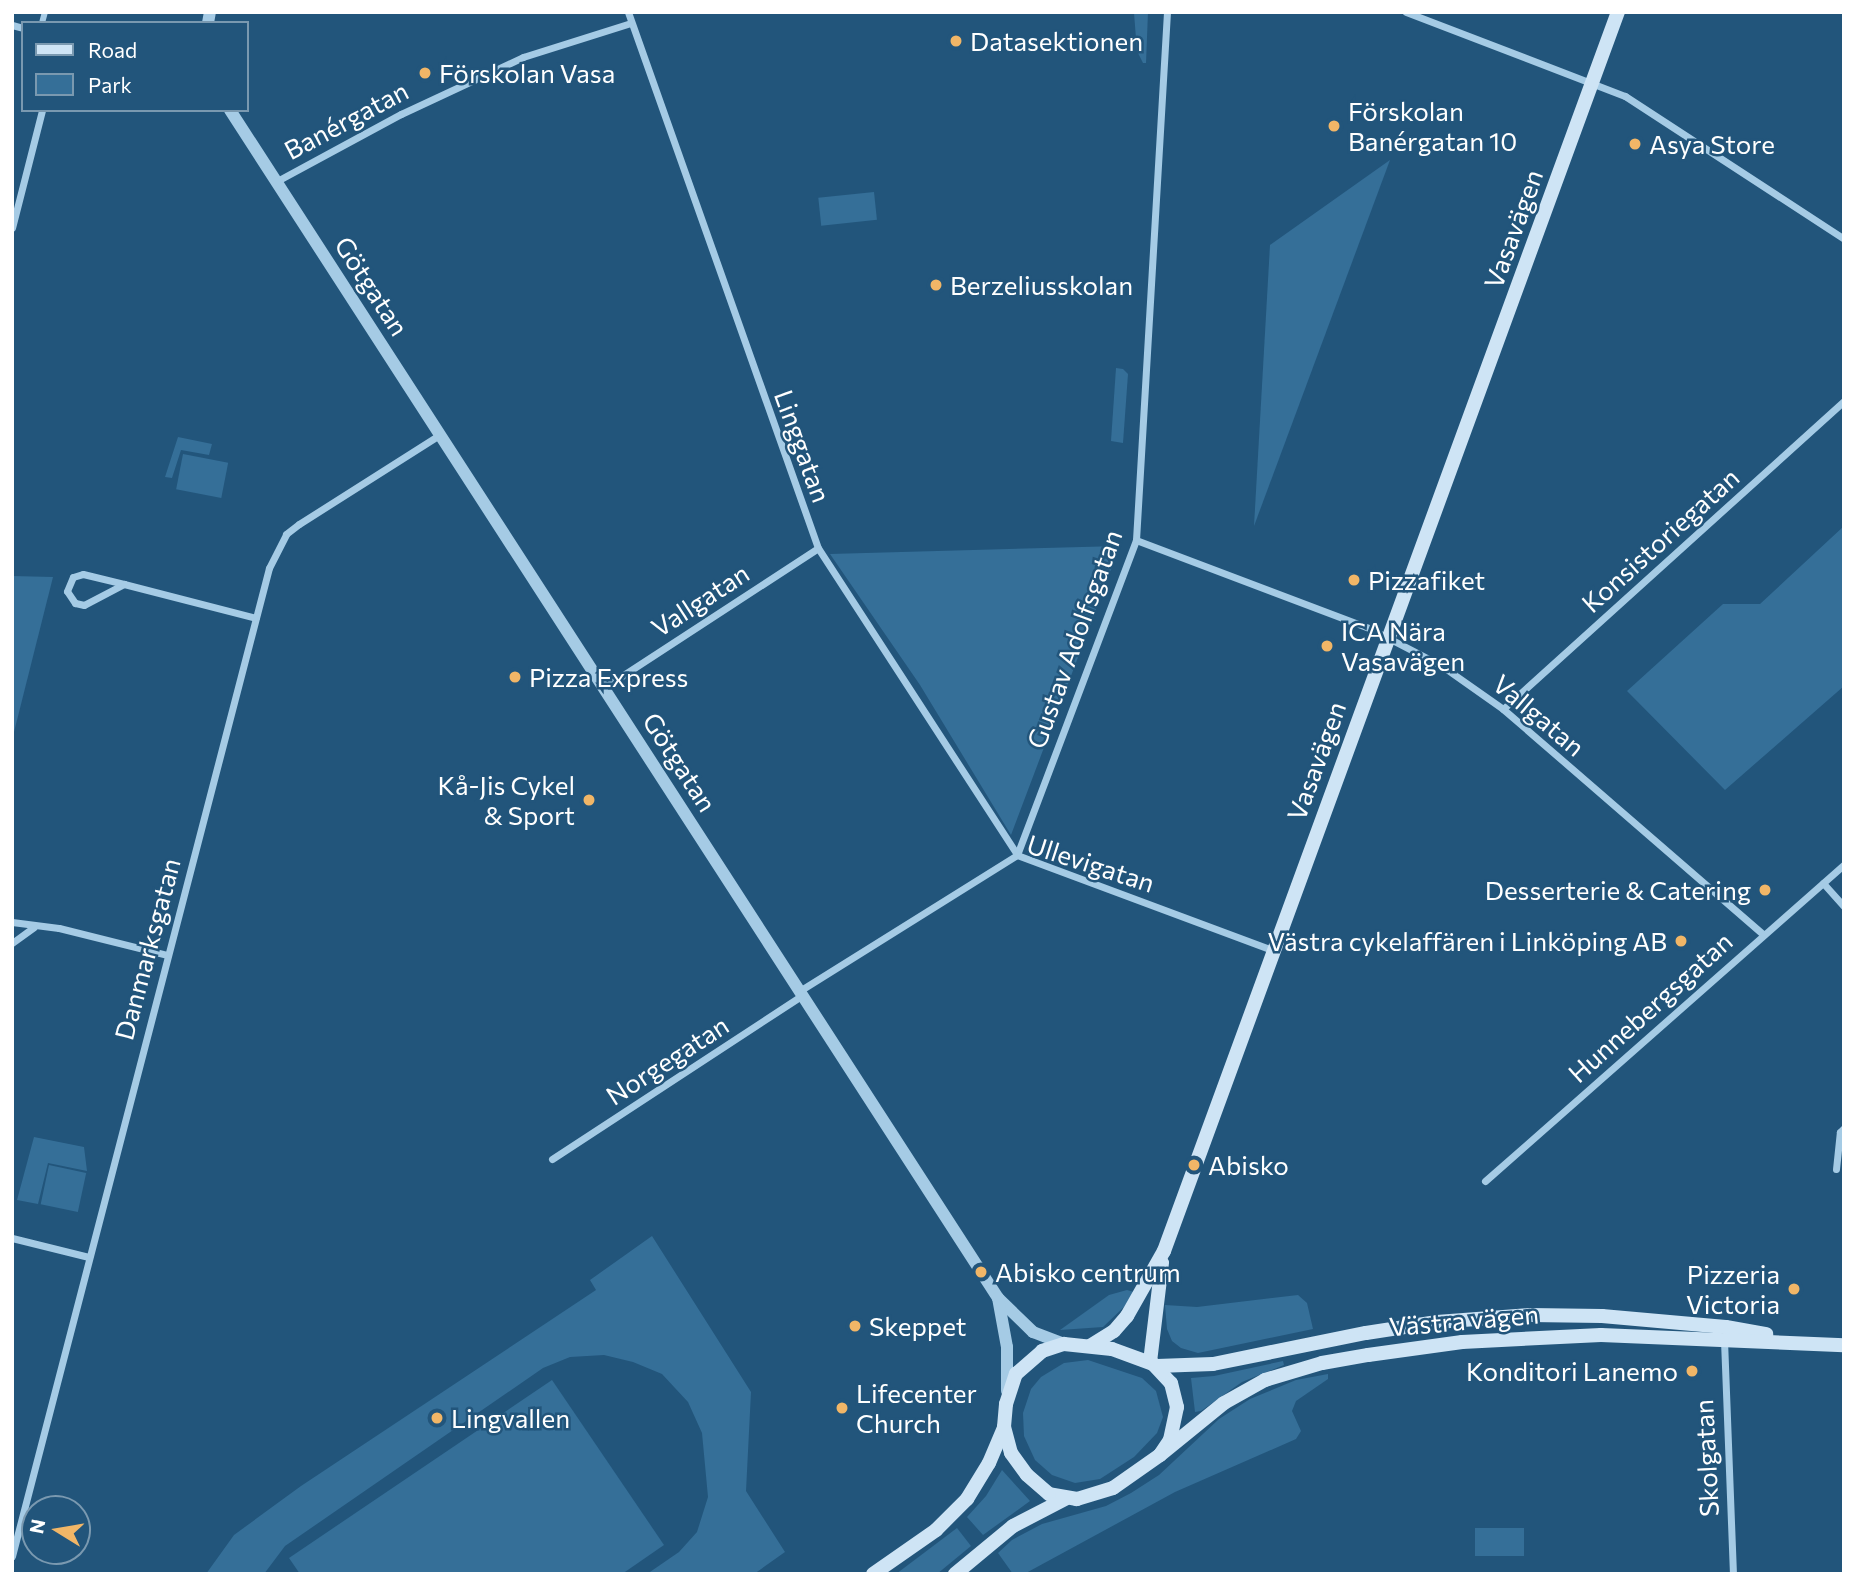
<!DOCTYPE html>
<meta charset="utf-8">
<style>
body{margin:0}
#map{position:relative;width:1856px;height:1586px;overflow:hidden;background:#22557b;font-family:Commissioner,sans-serif}
div>[style]{position:absolute}
.green>*{inset:0;background:#356f98;transform-origin:0 0}
.pedestrian>*{height:6px;margin:-3px;padding:0 3px;transform-origin:3px;border-radius:3px;background:#a5cbe5}
.minor>*{height:7px;margin:-3.5px;padding:0 3.5px;transform-origin:3.5px;border-radius:3.5px;background:#a5cbe5}
.tertiary>*{height:12px;margin:-6px;padding:0 6px;transform-origin:6px;border-radius:6px;background:#a5cbe5}
.secondary>*{height:14px;margin:-7px;padding:0 7px;transform-origin:7px;border-radius:7px;background:#cee4f5}
.dots>*{width:19px;height:19px;translate:-50% -50%;box-sizing:border-box;border:4px solid #22557b;border-radius:50%}
span{translate:-50% -50%;white-space:nowrap;text-align:center;line-height:1.15;-webkit-text-stroke:5px #22557b;paint-order:stroke}
.poi-label{font-size:26px;color:#fff}
.left{translate:0 -50%;text-align:left}
.right{translate:-100% -50%;text-align:right}
.street-label{font-size:26px;color:#fff}
.frame{position:absolute;inset:0;border:14px solid #fff;pointer-events:none}
.legend{position:absolute;left:21px;top:21px;width:228px;height:91px;box-sizing:border-box;background:#22557b;border:2px solid #7a99b0;margin:0;padding:9px 12px;list-style:none;font-size:21px;color:#fff}
.legend li{display:flex;align-items:center;gap:14px;height:35px}
.legend b{width:35px;border:2px solid #7a99b0}
.north{position:absolute;left:21px;top:1495px;width:70px;height:70px;box-sizing:border-box;background:#22557b;border:2px solid #7a99b0;border-radius:50%;rotate:281deg;font-size:19px;font-weight:700;line-height:28px;text-align:center;color:#fff}
.north::after{content:'';display:block;margin:auto;width:24px;height:32px;background:#f1b667;clip-path:polygon(50% 0,100% 100%,50% 72%,0 100%)}
</style>
<div id="map">
<div class="green">
<div style="clip-path:polygon(1148px 12px,1146px 63px,1143px 63px,1137px 51px,1134px 13px)"></div>
<div style="clip-path:polygon(1390px 160px,1254px 526px,1270px 245px)"></div>
<div style="left:874px;top:192px;width:28px;height:56px;rotate:84deg"></div>
<div style="clip-path:polygon(1116px 368px,1123px 369px,1128px 374px,1123px 443px,1111px 441px)"></div>
<div style="clip-path:polygon(178px 437px,212px 444px,209px 455px,181px 450px,172px 478px,165px 477px)"></div>
<div style="left:183px;top:454px;width:46px;height:36px;rotate:11deg"></div>
<div style="clip-path:polygon(1844px 526px,1844px 686px,1725px 790px,1627px 691px,1723px 604px,1760px 604px)"></div>
<div style="clip-path:polygon(1120px 546px,1011px 835px,920px 685px,830px 554px)"></div>
<div style="clip-path:polygon(12px 576px,53px 577px,12px 740px)"></div>
<div style="clip-path:polygon(34px 1137px,84px 1147px,87px 1171px,48px 1163px,38px 1204px,17px 1200px)"></div>
<div style="left:49px;top:1165px;width:38px;height:40px;rotate:12deg"></div>
<div style="clip-path:polygon(652px 1236px,751px 1392px,746px 1491px,785px 1552px,754px 1574px,647px 1574px,679px 1552px,697px 1532px,708px 1497px,702px 1433px,688px 1402px,662px 1374px,633px 1362px,604px 1355px,570px 1357px,543px 1368px,285px 1546px,264px 1574px,206px 1574px,234px 1535px,301px 1486px,596px 1290px,590px 1280px)"></div>
<div style="clip-path:polygon(1127px 1290px,1134px 1292px,1124px 1307px,1103px 1327px,1060px 1330px,1109px 1295px)"></div>
<div style="clip-path:polygon(1298px 1295px,1307px 1303px,1313px 1329px,1198px 1353px,1181px 1348px,1172px 1341px,1167px 1329px,1165px 1305px,1197px 1307px)"></div>
<div style="clip-path:polygon(1088px 1360px,1142px 1378px,1156px 1391px,1163px 1417px,1157px 1433px,1134px 1457px,1100px 1479px,1075px 1483px,1052px 1475px,1035px 1460px,1024px 1436px,1023px 1413px,1031px 1389px,1041px 1377px,1064px 1363px)"></div>
<div style="clip-path:polygon(1283px 1361px,1284px 1365px,1242px 1382px,1201px 1411px,1195px 1412px,1191px 1378px,1214px 1376px)"></div>
<div style="clip-path:polygon(1328px 1374px,1328px 1379px,1296px 1401px,1292px 1411px,1301px 1431px,1296px 1439px,1175px 1492px,1026px 1573px,1013px 1574px,998px 1553px,1012px 1540px,1042px 1524px,1106px 1506px,1131px 1493px,1159px 1475px,1219px 1419px,1250px 1399px,1296px 1380px)"></div>
<div style="clip-path:polygon(552px 1380px,664px 1545px,622px 1574px,300px 1574px,289px 1558px)"></div>
<div style="clip-path:polygon(1002px 1470px,1030px 1501px,983px 1535px,967px 1517px,986px 1496px)"></div>
<div style="clip-path:polygon(957px 1528px,971px 1546px,937px 1574px,896px 1574px)"></div>
<div style="left:1475px;top:1528px;width:49px;height:28px"></div>
</div>
<div class="pedestrian">
<div style="left:42px;top:23px;width:11px;rotate:-75deg"></div>
</div>
<div class="minor">
<div style="left:628px;top:12px;width:569px;rotate:70.48deg"></div>
<div style="left:818px;top:548px;width:366px;rotate:57deg"></div>
<div style="left:1406px;top:12px;width:235px;rotate:21deg"></div>
<div style="left:1625px;top:96px;width:262px;rotate:33.1deg"></div>
<div style="left:12px;top:25px;width:11px;rotate:15deg"></div>
<div style="left:277px;top:181px;width:141px;rotate:-28.4deg"></div>
<div style="left:401px;top:114px;width:135px;rotate:-25deg"></div>
<div style="left:523px;top:57px;width:113px;rotate:-17.5deg"></div>
<div style="left:12px;top:228px;width:122px;rotate:-75.7deg"></div>
<div style="left:1136px;top:540px;width:251px;rotate:20.7deg"></div>
<div style="left:1371px;top:629px;width:80px;rotate:27.5deg"></div>
<div style="left:1442px;top:666px;width:75px;rotate:35.2deg"></div>
<div style="left:1503px;top:709px;width:344px;rotate:40.9deg"></div>
<div style="left:124px;top:584px;width:45px;rotate:152.3deg"></div>
<div style="left:84px;top:605px;width:9px;rotate:-167deg"></div>
<div style="left:75px;top:603px;width:14px;rotate:-124deg"></div>
<div style="left:67px;top:591px;width:15px;rotate:-67deg"></div>
<div style="left:73px;top:577px;width:10px;rotate:-17deg"></div>
<div style="left:83px;top:574px;width:42px;rotate:13.7deg"></div>
<div style="left:124px;top:584px;width:136px;rotate:14.4deg"></div>
<div style="left:605px;top:687px;width:254px;rotate:-33.1deg"></div>
<div style="left:1503px;top:709px;width:460px;rotate:-42.1deg"></div>
<div style="left:1017px;top:855px;width:337px;rotate:-69.3deg"></div>
<div style="left:1136px;top:540px;width:529px;rotate:-86.64deg"></div>
<div style="left:1823px;top:883px;width:31px;rotate:48deg"></div>
<div style="left:12px;top:922px;width:47px;rotate:7.3deg"></div>
<div style="left:59px;top:928px;width:111px;rotate:14deg"></div>
<div style="left:12px;top:943px;width:27px;rotate:-36deg"></div>
<div style="left:801px;top:990px;width:255px;rotate:-32deg"></div>
<div style="left:1017px;top:855px;width:273px;rotate:20.4deg"></div>
<div style="left:552px;top:1159px;width:300px;rotate:-33.2deg"></div>
<div style="left:1836px;top:1169px;width:37px;rotate:-84deg"></div>
<div style="left:1840px;top:1132px;width:6px;rotate:-45deg"></div>
<div style="left:1485px;top:1181px;width:478px;rotate:-41.4deg"></div>
<div style="left:12px;top:1238px;width:79px;rotate:13.9deg"></div>
<div style="left:1724px;top:1340px;width:234px;rotate:87.8deg"></div>
<div style="left:12px;top:1556px;width:1021px;rotate:-75.42deg"></div>
<div style="left:269px;top:568px;width:38px;rotate:-63deg"></div>
<div style="left:286px;top:534px;width:16px;rotate:-38deg"></div>
<div style="left:299px;top:524px;width:168px;rotate:-32.4deg"></div>
</div>
<div class="tertiary">
<div style="left:208px;top:23px;width:11px;rotate:-80deg"></div>
<div style="left:230px;top:110px;width:1415px;rotate:57.12deg"></div>
<div style="left:998px;top:1298px;width:49px;rotate:44.2deg"></div>
<div style="left:1033px;top:1332px;width:33px;rotate:21deg"></div>
<div style="left:998px;top:1298px;width:50px;rotate:79.6deg"></div>
<div style="left:1007px;top:1347px;width:44px;rotate:90deg"></div>
</div>
<div class="secondary">
<div style="left:1064px;top:1344px;width:48px;rotate:5.9deg"></div>
<div style="left:1112px;top:1349px;width:44px;rotate:20.1deg"></div>
<div style="left:1153px;top:1364px;width:26px;rotate:47deg"></div>
<div style="left:1171px;top:1383px;width:25px;rotate:76deg"></div>
<div style="left:1177px;top:1407px;width:34px;rotate:102deg"></div>
<div style="left:1170px;top:1440px;width:18px;rotate:124deg"></div>
<div style="left:1160px;top:1455px;width:57px;rotate:144.9deg"></div>
<div style="left:1113px;top:1488px;width:38px;rotate:163deg"></div>
<div style="left:1077px;top:1499px;width:28px;rotate:-170deg"></div>
<div style="left:1049px;top:1494px;width:29px;rotate:-139deg"></div>
<div style="left:1027px;top:1475px;width:27px;rotate:-126deg"></div>
<div style="left:1011px;top:1453px;width:27px;rotate:-105deg"></div>
<div style="left:1004px;top:1427px;width:23px;rotate:-85deg"></div>
<div style="left:1006px;top:1404px;width:32px;rotate:-72deg"></div>
<div style="left:1016px;top:1374px;width:35px;rotate:-41deg"></div>
<div style="left:1042px;top:1351px;width:23px;rotate:-18deg"></div>
<div style="left:1090px;top:1346px;width:28px;rotate:-32deg"></div>
<div style="left:1114px;top:1331px;width:20px;rotate:-49deg"></div>
<div style="left:1127px;top:1316px;width:75px;rotate:-60.4deg"></div>
<div style="left:1164px;top:1251px;width:1320px;rotate:-69.88deg"></div>
<div style="left:1150px;top:1362px;width:100px;rotate:-83.1deg"></div>
<div style="left:1157px;top:1366px;width:56px;rotate:-2deg"></div>
<div style="left:1213px;top:1364px;width:156px;rotate:-11.5deg"></div>
<div style="left:1366px;top:1333px;width:72px;rotate:-8.8deg"></div>
<div style="left:1437px;top:1322px;width:93px;rotate:-4.3deg"></div>
<div style="left:1530px;top:1315px;width:72px;rotate:0.8deg"></div>
<div style="left:1602px;top:1316px;width:124px;rotate:5.1deg"></div>
<div style="left:1726px;top:1327px;width:41px;rotate:9.9deg"></div>
<div style="left:1160px;top:1455px;width:82px;rotate:-39.1deg"></div>
<div style="left:1224px;top:1403px;width:47px;rotate:-29.3deg"></div>
<div style="left:1265px;top:1380px;width:59px;rotate:-16.6deg"></div>
<div style="left:1322px;top:1363px;width:47px;rotate:-9.9deg"></div>
<div style="left:1368px;top:1355px;width:95px;rotate:-7.9deg"></div>
<div style="left:1462px;top:1342px;width:139px;rotate:-2.9deg"></div>
<div style="left:1601px;top:1335px;width:243px;rotate:2.4deg"></div>
<div style="left:873px;top:1574px;width:77px;rotate:-34.9deg"></div>
<div style="left:936px;top:1530px;width:44px;rotate:-45deg"></div>
<div style="left:967px;top:1499px;width:42px;rotate:-58.6deg"></div>
<div style="left:989px;top:1463px;width:38px;rotate:-67deg"></div>
<div style="left:955px;top:1574px;width:75px;rotate:-39.6deg"></div>
<div style="left:1013px;top:1526px;width:59px;rotate:-27.4deg"></div>
</div>
<div class="dots">
<div style="left:956px;top:41px;background:#f1b667"></div>
<div style="left:425px;top:73px;background:#f1b667"></div>
<div style="left:1334px;top:126px;background:#f1b667"></div>
<div style="left:1635px;top:144px;background:#f1b667"></div>
<div style="left:936px;top:285px;background:#f1b667"></div>
<div style="left:1354px;top:580px;background:#f1b667"></div>
<div style="left:1327px;top:646px;background:#f1b667"></div>
<div style="left:515px;top:677px;background:#f1b667"></div>
<div style="left:589px;top:800px;background:#f1b667"></div>
<div style="left:1765px;top:890px;background:#f1b667"></div>
<div style="left:1681px;top:941px;background:#f1b667"></div>
<div style="left:1194px;top:1165px;background:#f1b667"></div>
<div style="left:981px;top:1272px;background:#f1b667"></div>
<div style="left:1794px;top:1289px;background:#f1b667"></div>
<div style="left:855px;top:1326px;background:#f1b667"></div>
<div style="left:1692px;top:1371px;background:#f1b667"></div>
<div style="left:842px;top:1408px;background:#f1b667"></div>
<div style="left:437px;top:1418px;background:#f1b667"></div>
</div>
<div class="poi-label">
<span class="left" style="left:970px;top:41px">Datasektionen</span>
<span class="left" style="left:439px;top:73px">Förskolan Vasa</span>
<span class="left" style="left:1348px;top:126px">Förskolan<br>Banérgatan 10</span>
<span class="left" style="left:1649px;top:144px">Asya Store</span>
<span class="left" style="left:950px;top:285px">Berzeliusskolan</span>
<span class="left" style="left:1368px;top:580px">Pizzafiket</span>
<span class="left" style="left:1341px;top:646px">ICA Nära<br>Vasavägen</span>
<span class="left" style="left:529px;top:677px">Pizza Express</span>
<span class="right" style="left:575px;top:800px">Kå-Jis Cykel<br>&amp; Sport</span>
<span class="right" style="left:1751px;top:890px">Desserterie &amp; Catering</span>
<span class="right" style="left:1667px;top:941px">Västra cykelaffären i Linköping AB</span>
<span class="left" style="left:1208px;top:1165px">Abisko</span>
<span class="left" style="left:995px;top:1272px">Abisko centrum</span>
<span class="right" style="left:1780px;top:1289px">Pizzeria<br>Victoria</span>
<span class="left" style="left:869px;top:1326px">Skeppet</span>
<span class="right" style="left:1678px;top:1371px">Konditori Lanemo</span>
<span class="left" style="left:856px;top:1408px">Lifecenter<br>Church</span>
<span class="left" style="left:451px;top:1418px">Lingvallen</span>
</div>
<div class="street-label">
<span style="left:346px;top:120px;rotate:-28deg">Banérgatan</span>
<span style="left:1513px;top:229px;rotate:-70deg">Vasavägen</span>
<span style="left:372px;top:286px;rotate:57deg">Götgatan</span>
<span style="left:803px;top:446px;rotate:70deg">Linggatan</span>
<span style="left:1660px;top:540px;rotate:-42deg">Konsistoriegatan</span>
<span style="left:700px;top:600px;rotate:-33deg">Vallgatan</span>
<span style="left:1074px;top:639px;rotate:-70deg">Gustav Adolfsgatan</span>
<span style="left:1539px;top:715px;rotate:40deg">Vallgatan</span>
<span style="left:1316px;top:761px;rotate:-70deg">Vasavägen</span>
<span style="left:680px;top:762px;rotate:57deg">Götgatan</span>
<span style="left:1091px;top:863px;rotate:18deg">Ullevigatan</span>
<span style="left:147px;top:949px;rotate:-75deg">Danmarksgatan</span>
<span style="left:1650px;top:1007px;rotate:-42deg">Hunnebergsgatan</span>
<span style="left:667px;top:1060px;rotate:-33deg">Norgegatan</span>
<span style="left:1464px;top:1320px;rotate:-5deg">Västra vägen</span>
<span style="left:1706px;top:1458px;rotate:-93deg">Skolgatan</span>
</div>
<div class="frame"></div>
<ul class="legend">
<li><b style="height:9px;background:#cee4f5"></b>Road</li>
<li><b style="height:19px;background:#356f98"></b>Park</li>
</ul>
<div class="north">N</div>
</div>
